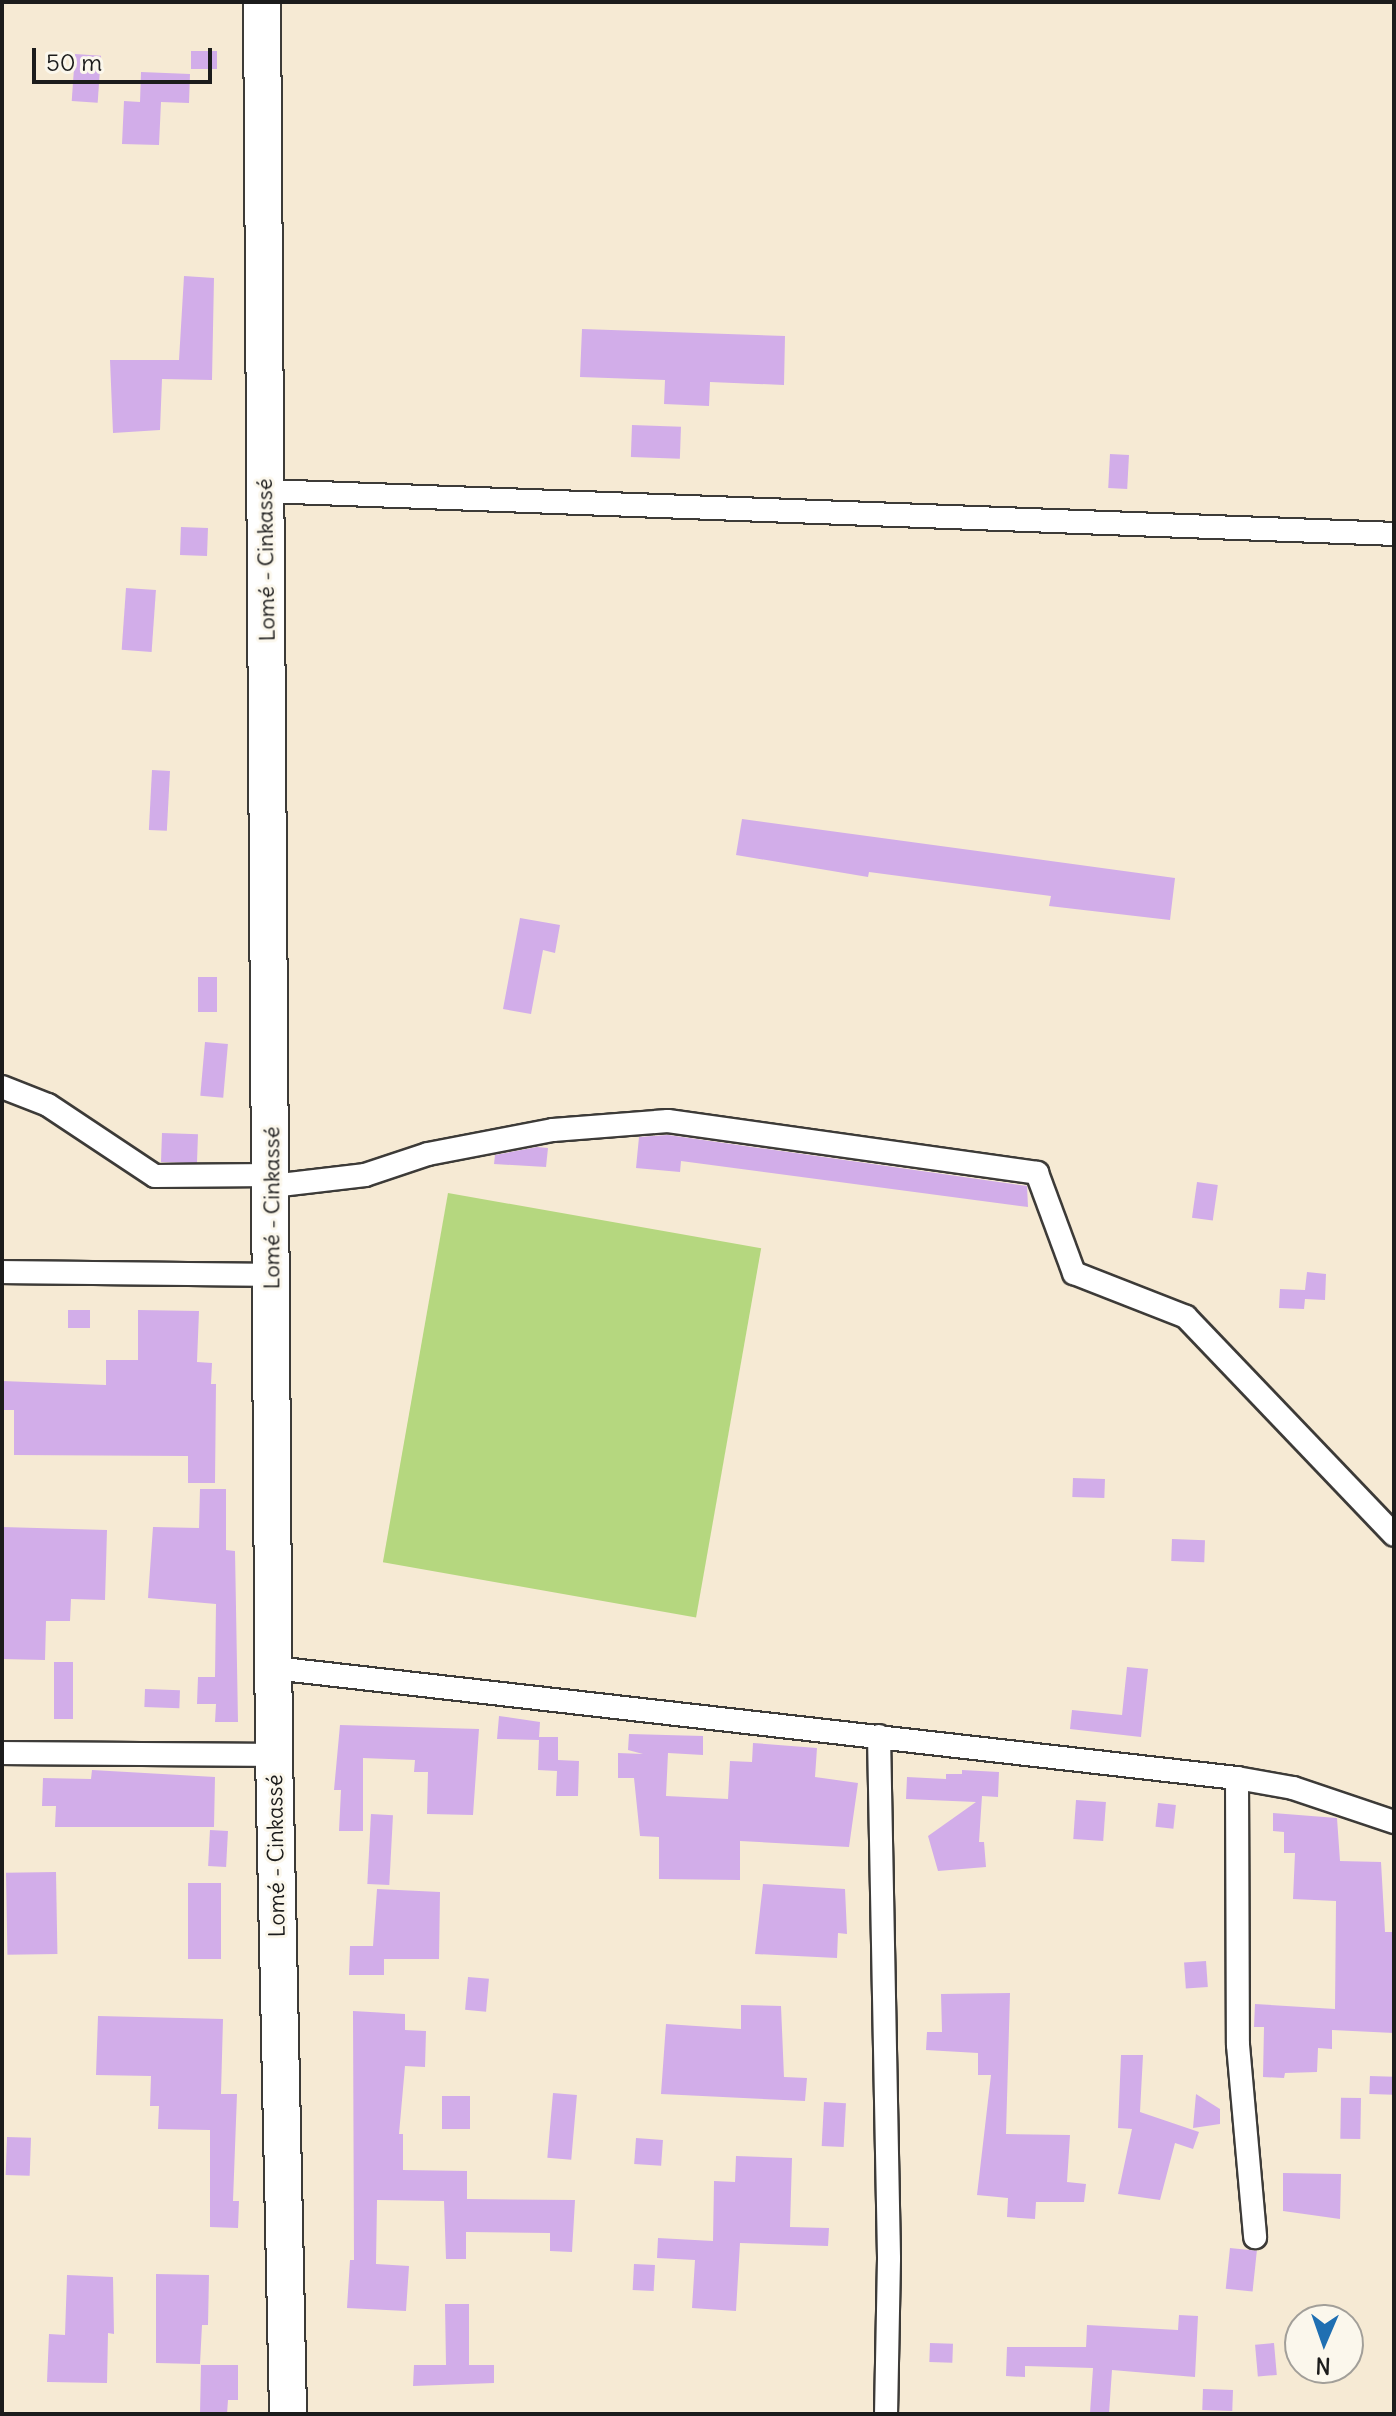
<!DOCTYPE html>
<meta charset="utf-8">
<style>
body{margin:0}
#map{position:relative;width:1396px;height:2416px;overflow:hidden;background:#f6ead4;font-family:Delius,sans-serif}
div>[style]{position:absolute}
.green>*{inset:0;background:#b5d77f;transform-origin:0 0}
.building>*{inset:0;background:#d2ade9;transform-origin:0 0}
.roads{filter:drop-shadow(2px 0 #3d3b38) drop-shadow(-2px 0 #3d3b38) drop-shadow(0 2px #3d3b38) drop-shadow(0 -2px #3d3b38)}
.minor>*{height:22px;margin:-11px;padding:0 11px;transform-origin:11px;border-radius:11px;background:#fff}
.trunk>*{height:36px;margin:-18px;padding:0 18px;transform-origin:18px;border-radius:18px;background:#fff}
span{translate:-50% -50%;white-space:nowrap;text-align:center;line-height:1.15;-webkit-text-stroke:6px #fbf7ec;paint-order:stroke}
.street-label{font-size:22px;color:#1c1c1c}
.frame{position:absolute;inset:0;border:4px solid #1c1c1c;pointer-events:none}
.north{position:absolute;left:1284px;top:2304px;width:80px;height:80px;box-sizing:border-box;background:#fbf7ec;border:2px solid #a29f99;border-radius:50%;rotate:182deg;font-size:22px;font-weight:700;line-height:32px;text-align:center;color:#1c1c1c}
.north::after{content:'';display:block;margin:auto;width:28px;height:36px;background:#1f6fb2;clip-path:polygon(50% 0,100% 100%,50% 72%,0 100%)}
.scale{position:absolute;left:32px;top:48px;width:180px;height:36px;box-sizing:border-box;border:4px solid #1c1c1c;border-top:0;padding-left:10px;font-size:24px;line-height:28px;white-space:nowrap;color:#1c1c1c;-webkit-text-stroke:6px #fbf7ec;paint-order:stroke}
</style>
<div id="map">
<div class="green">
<div style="left:448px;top:1193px;width:318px;height:375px;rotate:10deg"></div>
</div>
<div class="building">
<div style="left:191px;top:51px;width:26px;height:18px"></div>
<div style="left:75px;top:54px;width:26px;height:47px;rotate:4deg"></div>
<div style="clip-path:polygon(141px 72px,190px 74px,189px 103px,161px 102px,159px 145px,122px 144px,124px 101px,140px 102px)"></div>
<div style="clip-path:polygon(184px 276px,214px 278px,212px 380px,162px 379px,160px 430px,113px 433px,110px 360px,179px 360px)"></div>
<div style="clip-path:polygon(582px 329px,785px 336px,784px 385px,710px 382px,709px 406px,664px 404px,665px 380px,580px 377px)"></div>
<div style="left:632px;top:425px;width:49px;height:32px;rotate:2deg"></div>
<div style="left:1110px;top:454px;width:19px;height:34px;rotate:3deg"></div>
<div style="left:181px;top:527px;width:27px;height:28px;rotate:2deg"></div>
<div style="left:126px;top:588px;width:30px;height:62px;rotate:4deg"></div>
<div style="left:152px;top:770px;width:18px;height:60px;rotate:3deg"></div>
<div style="clip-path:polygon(742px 819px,1175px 878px,1170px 920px,1049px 906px,1051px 896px,869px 872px,868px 877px,736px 855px)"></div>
<div style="clip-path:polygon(520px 918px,560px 925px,555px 953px,543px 950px,531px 1014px,503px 1009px)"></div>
<div style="left:198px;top:977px;width:19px;height:35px"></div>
<div style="left:205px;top:1042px;width:23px;height:54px;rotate:5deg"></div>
<div style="left:162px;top:1133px;width:36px;height:29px;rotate:2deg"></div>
<div style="clip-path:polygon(668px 1135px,1027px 1186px,1028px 1207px,681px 1161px,680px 1172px,636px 1168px,639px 1137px)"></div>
<div style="clip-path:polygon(537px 1147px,548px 1148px,546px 1167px,494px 1164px,495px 1155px)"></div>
<div style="left:1197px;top:1182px;width:21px;height:36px;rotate:8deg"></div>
<div style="clip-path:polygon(1307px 1272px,1326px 1274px,1325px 1300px,1305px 1299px,1304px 1309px,1279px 1308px,1280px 1289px,1305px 1290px)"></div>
<div style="left:68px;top:1310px;width:22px;height:18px"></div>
<div style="clip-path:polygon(138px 1310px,199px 1311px,197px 1362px,212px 1363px,211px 1384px,216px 1384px,215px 1483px,188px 1483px,188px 1456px,14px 1455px,14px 1410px,2px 1410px,2px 1381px,106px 1385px,106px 1360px,138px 1360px)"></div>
<div style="left:1073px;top:1478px;width:32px;height:19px;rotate:2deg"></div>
<div style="clip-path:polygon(200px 1489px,226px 1489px,226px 1550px,235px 1551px,238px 1722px,215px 1722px,216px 1704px,197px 1704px,198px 1677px,215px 1677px,216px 1604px,148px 1598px,153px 1527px,199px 1528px)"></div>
<div style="clip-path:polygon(2px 1527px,107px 1530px,105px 1600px,71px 1599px,70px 1621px,46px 1621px,45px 1660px,2px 1659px)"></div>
<div style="left:1172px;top:1539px;width:33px;height:22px;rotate:2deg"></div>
<div style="left:54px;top:1662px;width:19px;height:57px"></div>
<div style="clip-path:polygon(1127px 1667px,1148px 1669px,1141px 1737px,1070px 1729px,1072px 1710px,1122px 1715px)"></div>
<div style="left:145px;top:1689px;width:35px;height:18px;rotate:2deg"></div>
<div style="clip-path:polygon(499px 1716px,540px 1722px,539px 1737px,558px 1737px,558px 1760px,579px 1761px,578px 1796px,556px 1796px,557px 1771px,538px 1770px,539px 1740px,497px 1739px)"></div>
<div style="clip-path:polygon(340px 1725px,479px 1729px,473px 1815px,427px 1814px,428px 1772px,414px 1772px,415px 1760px,363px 1758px,363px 1831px,339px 1831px,341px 1790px,334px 1790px)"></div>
<div style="clip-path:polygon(629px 1734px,703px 1736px,703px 1755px,668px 1753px,666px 1796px,728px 1799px,730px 1761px,752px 1762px,753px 1743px,817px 1748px,815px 1777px,858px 1783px,849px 1847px,740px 1841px,740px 1880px,659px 1879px,659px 1837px,640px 1836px,634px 1778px,618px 1778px,618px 1753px,643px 1754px,628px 1750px)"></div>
<div style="clip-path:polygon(92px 1770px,215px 1777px,214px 1827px,55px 1827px,56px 1806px,42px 1806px,43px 1778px,91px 1779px)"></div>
<div style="clip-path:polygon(962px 1770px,999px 1772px,998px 1797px,982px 1796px,979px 1842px,984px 1842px,986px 1867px,938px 1871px,928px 1836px,976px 1802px,906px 1799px,907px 1777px,946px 1779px,946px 1774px,962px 1774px)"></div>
<div style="left:1076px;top:1800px;width:30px;height:39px;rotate:4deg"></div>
<div style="left:1158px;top:1803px;width:18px;height:24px;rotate:6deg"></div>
<div style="clip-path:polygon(1273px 1813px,1337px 1818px,1340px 1861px,1381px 1862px,1385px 1932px,1394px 1932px,1394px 2033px,1332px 2030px,1332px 2049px,1318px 2048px,1317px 2072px,1285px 2073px,1284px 2078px,1263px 2077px,1264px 2027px,1254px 2027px,1255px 2004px,1335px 2009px,1336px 1901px,1293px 1899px,1295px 1853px,1284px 1853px,1284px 1832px,1273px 1831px)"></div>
<div style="left:371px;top:1814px;width:22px;height:70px;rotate:3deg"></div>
<div style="left:210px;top:1830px;width:18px;height:36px;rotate:3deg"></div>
<div style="left:56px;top:1872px;width:82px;height:50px;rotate:89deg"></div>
<div style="left:188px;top:1883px;width:33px;height:76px"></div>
<div style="clip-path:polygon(763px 1884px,845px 1889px,847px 1934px,838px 1933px,837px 1958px,755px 1954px)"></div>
<div style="clip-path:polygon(377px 1889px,440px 1892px,439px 1959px,384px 1959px,384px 1975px,349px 1975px,350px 1946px,373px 1946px)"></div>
<div style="left:1206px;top:1961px;width:26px;height:22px;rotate:86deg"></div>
<div style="left:468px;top:1977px;width:21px;height:33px;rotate:5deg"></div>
<div style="clip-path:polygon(1010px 1993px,1006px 2134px,1070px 2135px,1067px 2182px,1086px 2184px,1084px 2202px,1036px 2202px,1035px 2219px,1007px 2217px,1008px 2198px,977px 2195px,991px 2075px,978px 2075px,978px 2053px,926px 2050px,927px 2032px,942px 2032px,941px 1994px)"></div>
<div style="clip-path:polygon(741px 2005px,781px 2006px,784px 2077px,807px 2078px,805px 2101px,661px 2094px,666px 2024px,741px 2029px)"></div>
<div style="clip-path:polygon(353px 2011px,405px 2014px,405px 2030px,426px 2031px,425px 2067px,405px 2066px,399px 2134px,403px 2134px,403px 2170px,467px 2171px,467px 2199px,575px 2200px,572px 2252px,550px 2251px,550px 2233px,466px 2232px,466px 2259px,446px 2259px,444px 2201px,377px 2200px,376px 2264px,409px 2266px,406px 2311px,347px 2308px,350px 2260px,354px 2260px)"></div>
<div style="clip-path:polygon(98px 2016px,223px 2019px,221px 2094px,237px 2094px,233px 2201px,239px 2201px,238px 2228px,210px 2227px,210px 2130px,158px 2129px,159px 2106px,150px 2106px,151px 2076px,96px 2075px)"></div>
<div style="clip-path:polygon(1121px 2055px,1143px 2055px,1140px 2112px,1199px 2132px,1193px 2149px,1175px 2143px,1160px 2200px,1118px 2194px,1132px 2129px,1118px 2128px)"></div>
<div style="left:1370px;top:2076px;width:24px;height:18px;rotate:2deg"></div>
<div style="left:553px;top:2093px;width:24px;height:65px;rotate:5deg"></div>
<div style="clip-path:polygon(1196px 2094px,1220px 2109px,1220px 2124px,1193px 2128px)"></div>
<div style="left:442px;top:2096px;width:28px;height:33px"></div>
<div style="left:1361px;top:2098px;width:41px;height:20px;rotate:91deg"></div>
<div style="left:824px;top:2102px;width:22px;height:44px;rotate:3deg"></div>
<div style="left:7px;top:2137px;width:24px;height:38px;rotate:2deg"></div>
<div style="left:636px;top:2138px;width:27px;height:26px;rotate:4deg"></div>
<div style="clip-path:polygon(736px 2156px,792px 2158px,790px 2227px,829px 2228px,828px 2246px,740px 2243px,736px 2311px,692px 2308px,695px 2260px,657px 2258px,658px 2238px,713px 2241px,714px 2181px,735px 2182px)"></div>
<div style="clip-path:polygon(1283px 2173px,1341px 2174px,1340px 2219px,1283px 2211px)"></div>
<div style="left:1230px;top:2248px;width:27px;height:41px;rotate:6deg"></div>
<div style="left:634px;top:2264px;width:21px;height:26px;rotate:3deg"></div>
<div style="clip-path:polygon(156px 2274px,209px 2275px,208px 2325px,202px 2325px,200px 2364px,156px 2363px)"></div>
<div style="clip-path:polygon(67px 2275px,113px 2277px,114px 2334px,108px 2333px,107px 2383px,47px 2382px,49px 2334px,65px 2335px)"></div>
<div style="clip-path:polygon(445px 2304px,469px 2304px,469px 2365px,494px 2365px,494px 2383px,413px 2386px,414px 2365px,446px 2365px)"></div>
<div style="clip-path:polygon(1179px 2315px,1198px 2316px,1195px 2377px,1112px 2370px,1109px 2414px,1090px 2413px,1093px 2368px,1025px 2366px,1025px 2377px,1006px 2376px,1007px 2347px,1086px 2347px,1087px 2325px,1178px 2330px)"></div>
<div style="left:930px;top:2343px;width:23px;height:19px;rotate:2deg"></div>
<div style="left:1274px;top:2343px;width:32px;height:19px;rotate:85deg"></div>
<div style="clip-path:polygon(201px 2365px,238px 2365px,238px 2400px,228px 2400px,227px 2414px,200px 2414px)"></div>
<div style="left:1203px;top:2389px;width:30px;height:21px;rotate:2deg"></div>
</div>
<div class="roads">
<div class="minor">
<div style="left:266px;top:491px;width:1129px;rotate:2.18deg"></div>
<div style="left:2px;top:1087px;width:49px;rotate:21.4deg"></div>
<div style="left:48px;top:1105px;width:128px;rotate:33.6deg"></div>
<div style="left:155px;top:1176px;width:117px;rotate:-0.5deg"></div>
<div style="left:272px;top:1186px;width:94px;rotate:-6.7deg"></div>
<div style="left:365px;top:1175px;width:66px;rotate:-18.4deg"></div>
<div style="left:428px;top:1154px;width:127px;rotate:-10.9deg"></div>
<div style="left:553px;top:1130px;width:115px;rotate:-4.5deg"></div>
<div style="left:668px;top:1121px;width:373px;rotate:8deg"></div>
<div style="left:1037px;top:1173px;width:107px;rotate:69.7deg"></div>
<div style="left:1074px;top:1273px;width:120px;rotate:21.4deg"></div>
<div style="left:1186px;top:1317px;width:301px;rotate:46.3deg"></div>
<div style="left:2px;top:1272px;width:270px;rotate:0.6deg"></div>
<div style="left:274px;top:1668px;width:969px;rotate:6.52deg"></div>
<div style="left:1237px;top:1778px;width:57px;rotate:10.1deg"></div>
<div style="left:1293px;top:1788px;width:107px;rotate:18.6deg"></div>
<div style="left:879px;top:1736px;width:523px;rotate:88.9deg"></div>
<div style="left:889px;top:2259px;width:155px;rotate:91.1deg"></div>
<div style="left:2px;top:1753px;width:272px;rotate:0.4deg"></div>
<div style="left:1237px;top:1778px;width:267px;rotate:89.8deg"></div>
<div style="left:1238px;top:2045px;width:193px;rotate:84.9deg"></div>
</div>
<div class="trunk">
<div style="left:262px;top:2px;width:1753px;rotate:89.61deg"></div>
<div style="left:274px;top:1755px;width:659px;rotate:88.78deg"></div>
</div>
</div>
<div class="street-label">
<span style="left:266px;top:560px;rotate:-91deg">Lomé - Cinkassé</span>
<span style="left:272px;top:1208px;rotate:-90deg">Lomé - Cinkassé</span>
<span style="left:276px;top:1856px;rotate:-91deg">Lomé - Cinkassé</span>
</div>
<div class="frame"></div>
<div class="north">N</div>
<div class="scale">50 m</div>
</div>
